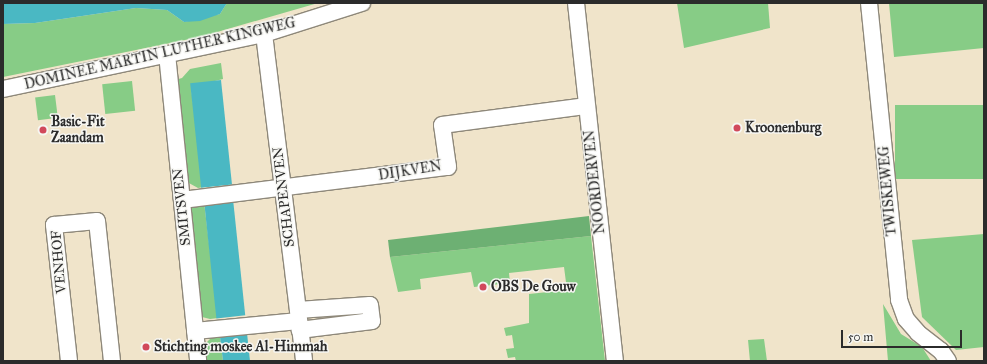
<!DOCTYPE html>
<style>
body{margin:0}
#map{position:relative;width:987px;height:364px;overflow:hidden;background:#f0e4ca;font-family:"IM FELL Great Primer",serif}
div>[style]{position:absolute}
.green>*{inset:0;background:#87cc86;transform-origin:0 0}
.forest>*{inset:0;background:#6db073}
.water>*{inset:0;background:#4ab8c3;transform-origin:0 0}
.roads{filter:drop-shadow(1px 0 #8e887a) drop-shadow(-1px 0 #8e887a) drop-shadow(0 1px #8e887a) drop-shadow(0 -1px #8e887a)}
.minor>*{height:16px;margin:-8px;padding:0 8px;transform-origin:8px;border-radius:8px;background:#fff}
.dots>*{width:11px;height:11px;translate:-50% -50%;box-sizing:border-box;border:2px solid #f6f6f2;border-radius:50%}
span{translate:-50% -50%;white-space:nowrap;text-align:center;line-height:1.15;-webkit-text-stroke:3px #f6f6f2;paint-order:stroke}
.street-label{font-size:14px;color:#2b2b2b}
.poi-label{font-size:14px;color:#2b2b2b;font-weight:700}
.left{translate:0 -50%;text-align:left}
.frame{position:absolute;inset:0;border:4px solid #2b2b2b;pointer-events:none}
.scale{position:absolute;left:841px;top:330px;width:121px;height:18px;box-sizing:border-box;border:2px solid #2b2b2b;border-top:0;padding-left:5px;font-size:12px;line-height:14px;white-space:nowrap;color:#2b2b2b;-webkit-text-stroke:3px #f6f6f2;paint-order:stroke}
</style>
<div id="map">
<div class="green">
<div style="clip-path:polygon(227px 3px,318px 3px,200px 37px,3px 77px,3px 24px,35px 23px,136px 8px,167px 10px,184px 22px,220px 14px)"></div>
<div style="clip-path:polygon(677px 3px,768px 3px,770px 28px,684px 48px)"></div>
<div style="clip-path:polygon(889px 3px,984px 3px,984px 48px,894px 57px)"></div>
<div style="clip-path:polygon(221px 63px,223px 79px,191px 87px,203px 187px,198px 188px,187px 182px,175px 80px,182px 78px,190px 69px)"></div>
<div style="left:132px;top:81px;width:30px;height:30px;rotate:84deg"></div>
<div style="left:55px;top:95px;width:23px;height:20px;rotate:83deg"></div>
<div style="left:984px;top:105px;width:74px;height:89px;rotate:90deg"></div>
<div style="clip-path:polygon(204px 202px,218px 318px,210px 319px,202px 317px,189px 211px,193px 206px)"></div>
<div style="clip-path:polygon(984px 234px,984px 347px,956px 350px,922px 317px,912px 240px)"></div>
<div style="clip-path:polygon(591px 236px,605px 361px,516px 361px,515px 357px,508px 358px,506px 349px,514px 348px,512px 335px,506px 336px,504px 328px,529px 323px,529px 294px,567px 290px,564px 267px,509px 273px,510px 283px,474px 287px,471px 272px,420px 279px,421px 289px,398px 292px,390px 257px)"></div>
<div style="clip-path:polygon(883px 304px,901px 334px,922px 347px,931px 361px,888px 361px)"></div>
<div style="clip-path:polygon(212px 337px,220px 337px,223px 361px,205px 361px,206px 343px)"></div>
<div style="clip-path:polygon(764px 339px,767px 361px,750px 361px,748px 340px)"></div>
</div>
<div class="forest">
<div style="clip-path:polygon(589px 216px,591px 236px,390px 257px,388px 240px)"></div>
</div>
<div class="water">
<div style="clip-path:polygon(3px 3px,227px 3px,220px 14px,200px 21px,184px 22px,167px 10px,136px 8px,35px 23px,3px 24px)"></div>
<div style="left:221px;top:80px;width:105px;height:31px;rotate:84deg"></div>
<div style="left:233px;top:199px;width:117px;height:29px;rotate:84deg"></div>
<div style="clip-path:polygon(247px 333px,250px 361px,223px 361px,220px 337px)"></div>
</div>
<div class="roads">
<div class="minor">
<div style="left:576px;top:3px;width:360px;rotate:83.8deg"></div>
<div style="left:869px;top:3px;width:299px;rotate:84.2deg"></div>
<div style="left:899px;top:300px;width:20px;rotate:70deg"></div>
<div style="left:906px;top:319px;width:18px;rotate:49deg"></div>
<div style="left:918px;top:333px;width:29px;rotate:38deg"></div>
<div style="left:941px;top:351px;width:12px;rotate:55deg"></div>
<div style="left:264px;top:34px;width:329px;rotate:83deg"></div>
<div style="left:167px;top:54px;width:309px;rotate:84.2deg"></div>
<div style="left:3px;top:89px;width:267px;rotate:-11.9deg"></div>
<div style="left:264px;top:34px;width:103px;rotate:-17.6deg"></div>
<div style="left:182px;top:200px;width:268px;rotate:-7.1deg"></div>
<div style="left:448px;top:167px;width:42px;rotate:-98.1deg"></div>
<div style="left:442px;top:125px;width:146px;rotate:-7.5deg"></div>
<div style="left:298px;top:310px;width:72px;rotate:-4deg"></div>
<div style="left:370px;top:305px;width:16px;rotate:83deg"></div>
<div style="left:372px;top:321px;width:73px;rotate:172.9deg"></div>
<div style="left:195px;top:331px;width:104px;rotate:-5.5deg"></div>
<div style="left:69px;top:361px;width:137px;rotate:-96.3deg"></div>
<div style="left:54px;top:225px;width:43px;rotate:-5.3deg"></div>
<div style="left:97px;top:221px;width:141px;rotate:83.9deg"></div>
</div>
</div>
<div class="dots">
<div style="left:737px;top:128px;background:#d1495b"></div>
<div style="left:43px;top:130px;background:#d1495b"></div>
<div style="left:483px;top:287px;background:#d1495b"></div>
<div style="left:146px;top:347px;background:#d1495b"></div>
</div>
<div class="street-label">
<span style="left:160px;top:54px;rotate:-13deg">DOMINEE MARTIN LUTHER KINGWEG</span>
<span style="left:410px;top:171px;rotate:-9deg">DIJKVEN</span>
<span style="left:595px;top:182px;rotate:-96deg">NOORDERVEN</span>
<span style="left:888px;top:191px;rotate:-95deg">TWISKEWEG</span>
<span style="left:284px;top:197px;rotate:-97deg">SCHAPENVEN</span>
<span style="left:182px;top:207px;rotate:-96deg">SMITSVEN</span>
<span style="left:59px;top:262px;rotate:-95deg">VENHOF</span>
</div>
<div class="poi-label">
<span class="left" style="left:51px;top:130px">Basic-Fit<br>Zaandam</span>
<span class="left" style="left:745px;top:128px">Kroonenburg</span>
<span class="left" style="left:491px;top:287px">OBS De Gouw</span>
<span class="left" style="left:154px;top:347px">Stichting moskee Al-Himmah</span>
</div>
<div class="frame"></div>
<div class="scale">50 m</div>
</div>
